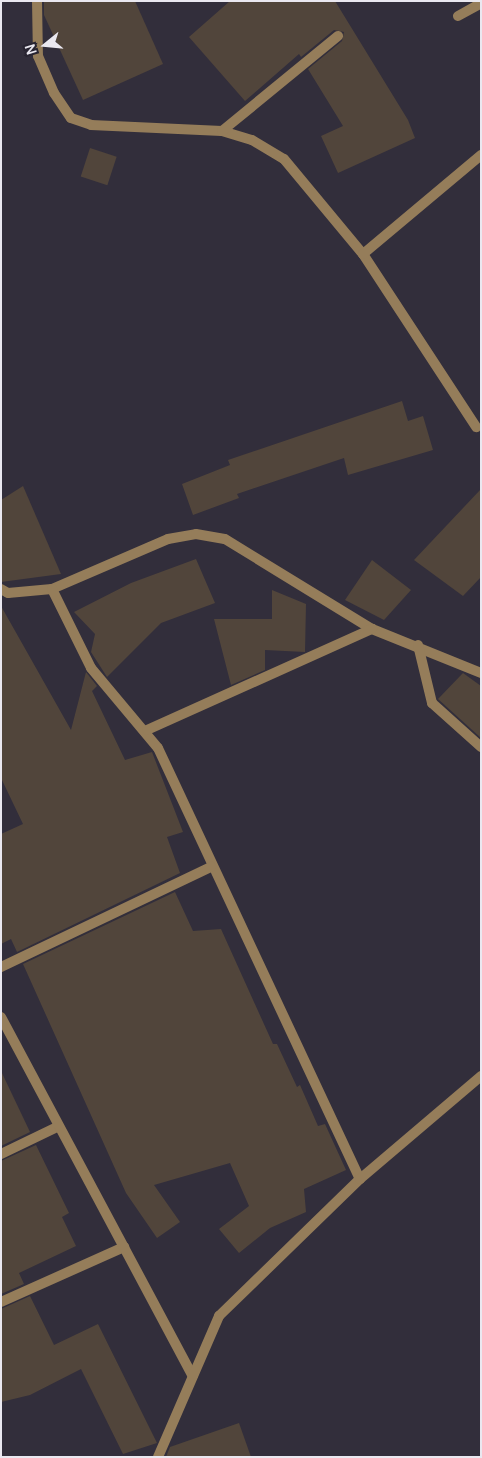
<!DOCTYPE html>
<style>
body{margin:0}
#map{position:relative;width:482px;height:1458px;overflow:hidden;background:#322e3b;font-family:Manrope,sans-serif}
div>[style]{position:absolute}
.building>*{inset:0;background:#51453b;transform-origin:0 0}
.service>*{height:10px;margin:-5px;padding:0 5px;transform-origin:5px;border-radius:5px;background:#957d5a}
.minor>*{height:10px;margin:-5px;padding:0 5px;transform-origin:5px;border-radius:5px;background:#957d5a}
span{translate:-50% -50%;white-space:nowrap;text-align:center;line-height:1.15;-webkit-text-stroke:4px #282431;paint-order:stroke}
.frame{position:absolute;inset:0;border:2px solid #eae8f0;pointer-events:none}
.north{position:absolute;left:20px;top:20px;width:50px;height:50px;-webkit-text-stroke:4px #282431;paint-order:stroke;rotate:253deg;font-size:14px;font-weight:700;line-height:20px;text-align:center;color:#eae8f0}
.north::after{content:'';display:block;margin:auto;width:18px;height:22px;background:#eae8f0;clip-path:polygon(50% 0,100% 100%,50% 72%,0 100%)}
</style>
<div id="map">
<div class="building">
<div style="clip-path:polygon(44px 1px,135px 1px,163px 64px,83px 100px,44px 15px)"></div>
<div style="clip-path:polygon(230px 1px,335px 1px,408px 120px,415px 138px,338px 173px,321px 136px,343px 126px,308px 69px,342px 41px,344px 32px,334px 30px,301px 57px,299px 54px,245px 101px,189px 37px)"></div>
<div style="left:90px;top:148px;width:28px;height:30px;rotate:18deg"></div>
<div style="clip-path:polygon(402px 401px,408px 421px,423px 416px,433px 450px,348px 475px,344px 458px,237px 494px,239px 498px,193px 515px,182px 484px,230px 465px,228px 460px)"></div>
<div style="clip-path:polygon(23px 486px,61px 574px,1px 582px,1px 500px)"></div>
<div style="clip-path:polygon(481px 489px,481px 577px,463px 596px,414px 560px)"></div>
<div style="clip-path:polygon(196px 559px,215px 603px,161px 623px,107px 677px,91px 652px,95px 634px,74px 612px,131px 583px)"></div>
<div style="clip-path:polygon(372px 560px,411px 590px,384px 620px,345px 600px)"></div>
<div style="clip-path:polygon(272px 590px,306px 604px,305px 652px,265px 650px,265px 670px,231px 685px,214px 619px,272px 619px)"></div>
<div style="clip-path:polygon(1px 606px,71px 730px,86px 672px,97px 686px,92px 691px,125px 760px,152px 752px,183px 832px,167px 837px,180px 873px,17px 952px,11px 939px,1px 944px,1px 834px,23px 824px,1px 778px)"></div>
<div style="clip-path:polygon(463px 673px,481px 686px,481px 738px,438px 699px)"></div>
<div style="clip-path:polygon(175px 892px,193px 931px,221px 929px,273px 1044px,277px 1044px,297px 1087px,300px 1085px,318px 1126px,325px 1124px,346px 1170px,304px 1189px,306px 1212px,270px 1228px,239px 1253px,219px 1229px,249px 1206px,230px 1163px,154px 1185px,180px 1222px,157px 1238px,126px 1193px,23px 964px)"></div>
<div style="clip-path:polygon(1px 1071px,30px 1132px,1px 1146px)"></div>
<div style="clip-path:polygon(36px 1145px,69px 1213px,62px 1217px,76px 1246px,19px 1273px,24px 1284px,1px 1294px,1px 1161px)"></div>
<div style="clip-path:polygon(30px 1296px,54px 1345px,98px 1324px,157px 1443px,123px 1454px,81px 1369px,30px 1395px,1px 1402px,1px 1309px)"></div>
<div style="clip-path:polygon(239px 1423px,251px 1457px,166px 1457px,170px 1447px)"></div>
</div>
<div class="service">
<div style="left:1px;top:1154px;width:64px;rotate:-25.8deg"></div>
<div style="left:1px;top:1302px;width:135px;rotate:-24.1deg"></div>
</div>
<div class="minor">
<div style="left:37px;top:1px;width:55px;rotate:89deg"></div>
<div style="left:38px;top:56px;width:40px;rotate:66.6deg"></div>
<div style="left:54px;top:93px;width:30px;rotate:56deg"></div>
<div style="left:71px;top:118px;width:21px;rotate:19deg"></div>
<div style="left:91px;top:125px;width:131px;rotate:2.6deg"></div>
<div style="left:222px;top:131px;width:31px;rotate:17deg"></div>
<div style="left:252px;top:140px;width:37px;rotate:31deg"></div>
<div style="left:284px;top:159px;width:124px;rotate:50.3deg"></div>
<div style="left:363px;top:254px;width:207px;rotate:56.8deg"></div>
<div style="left:458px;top:16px;width:26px;rotate:-29deg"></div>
<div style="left:222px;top:131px;width:150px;rotate:-39.3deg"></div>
<div style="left:363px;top:254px;width:154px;rotate:-40deg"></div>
<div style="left:1px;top:589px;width:8px;rotate:30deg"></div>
<div style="left:8px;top:593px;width:44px;rotate:-5.2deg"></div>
<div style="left:52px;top:589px;width:126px;rotate:-23.3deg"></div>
<div style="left:168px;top:539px;width:28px;rotate:-10deg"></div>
<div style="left:196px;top:534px;width:29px;rotate:10deg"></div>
<div style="left:225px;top:539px;width:172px;rotate:31.5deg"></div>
<div style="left:372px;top:629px;width:118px;rotate:22deg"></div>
<div style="left:52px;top:589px;width:88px;rotate:63.7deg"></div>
<div style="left:91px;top:668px;width:104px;rotate:50.1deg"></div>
<div style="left:158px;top:748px;width:476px;rotate:64.9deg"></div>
<div style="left:418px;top:645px;width:60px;rotate:76.4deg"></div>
<div style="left:432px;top:703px;width:66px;rotate:41.9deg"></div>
<div style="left:147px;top:730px;width:247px;rotate:-24.2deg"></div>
<div style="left:1px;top:967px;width:233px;rotate:-25.5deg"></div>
<div style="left:1px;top:1017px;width:407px;rotate:61.9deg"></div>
<div style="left:158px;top:1457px;width:154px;rotate:-66.6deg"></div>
<div style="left:219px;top:1316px;width:197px;rotate:-44.2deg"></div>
<div style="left:360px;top:1179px;width:159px;rotate:-40.4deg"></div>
</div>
<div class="frame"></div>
<div class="north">N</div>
</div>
